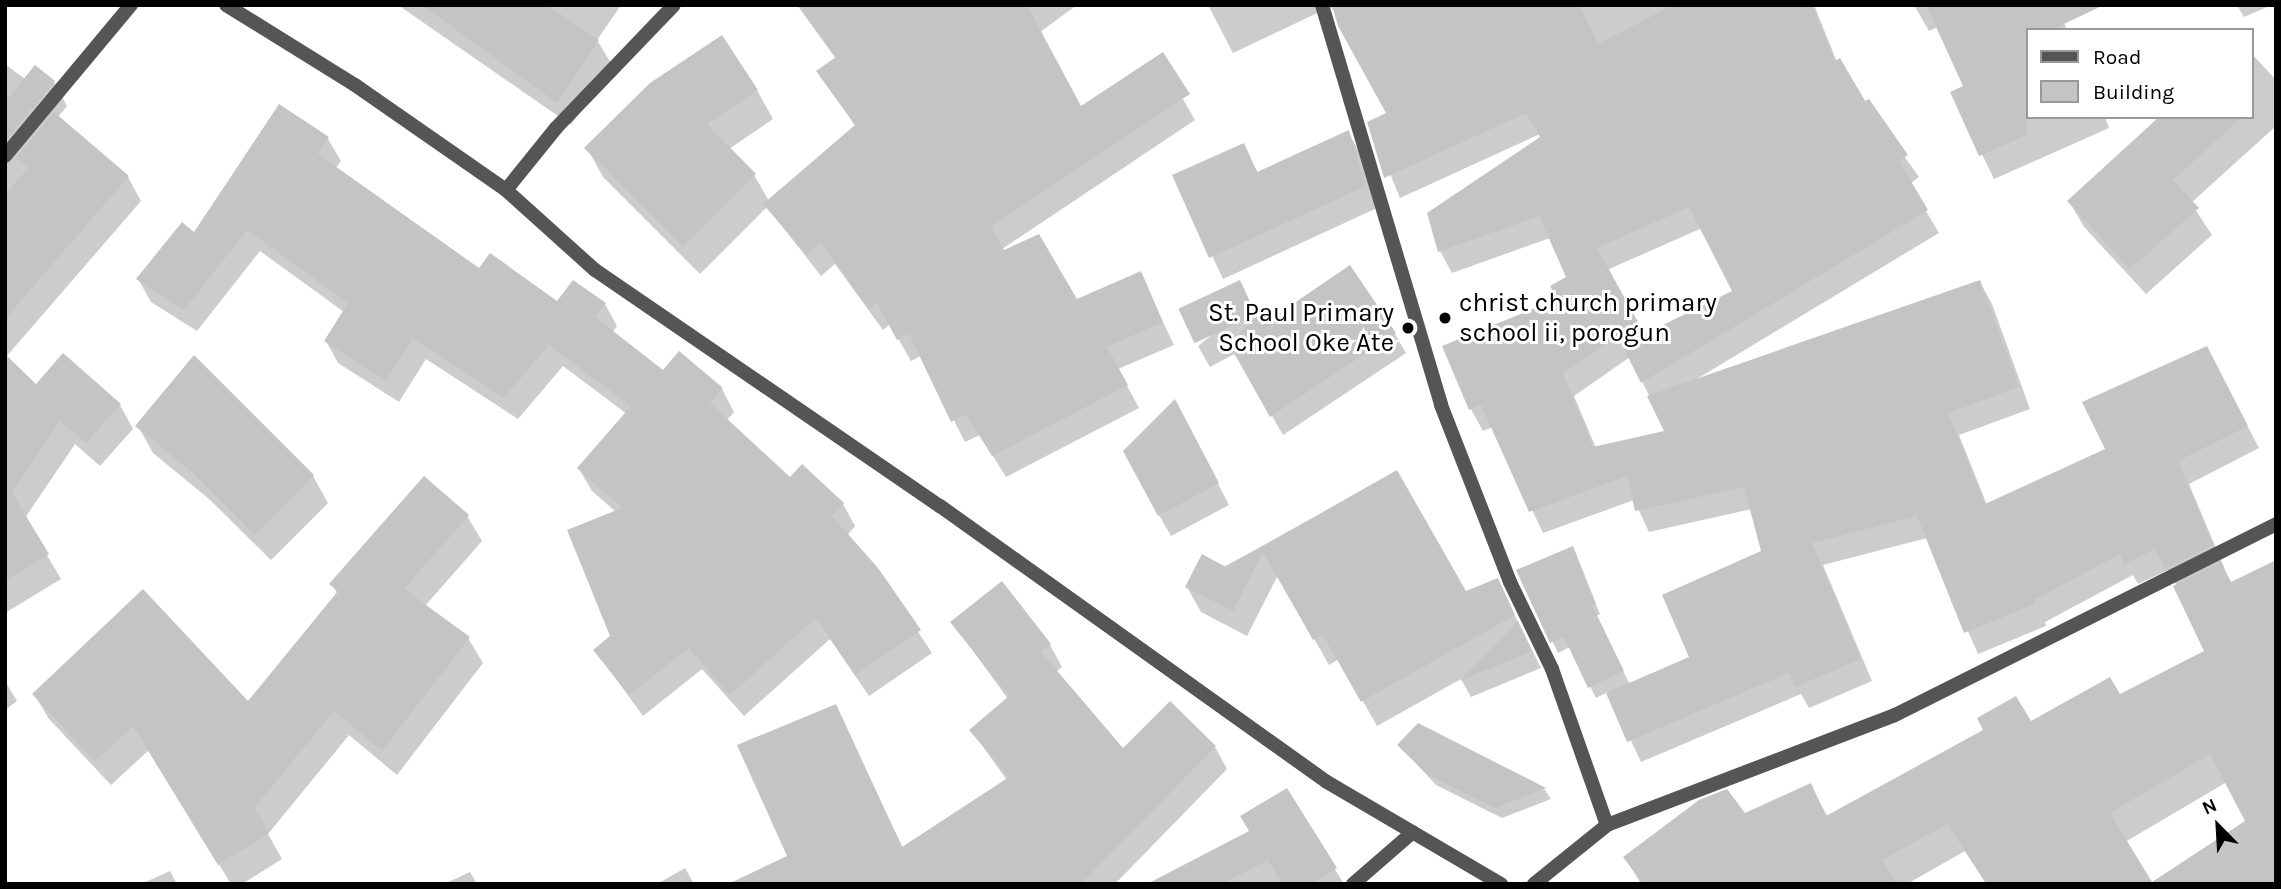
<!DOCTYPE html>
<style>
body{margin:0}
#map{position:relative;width:2281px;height:889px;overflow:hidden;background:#fff;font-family:Karla,sans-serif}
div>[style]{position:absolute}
.shadow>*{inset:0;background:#0003}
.building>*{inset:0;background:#c4c4c4;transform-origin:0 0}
.minor>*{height:14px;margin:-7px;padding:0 7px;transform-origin:7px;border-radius:7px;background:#555}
.dots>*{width:19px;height:19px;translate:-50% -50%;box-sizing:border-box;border:4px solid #fff;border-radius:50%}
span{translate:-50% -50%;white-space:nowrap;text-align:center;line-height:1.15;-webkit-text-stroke:6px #fff;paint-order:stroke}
.poi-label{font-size:26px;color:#000}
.left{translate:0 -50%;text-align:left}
.right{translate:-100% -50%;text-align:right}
.frame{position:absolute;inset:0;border:7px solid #000;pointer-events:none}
.legend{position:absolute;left:2026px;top:28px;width:228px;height:91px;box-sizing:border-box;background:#fff;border:2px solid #999;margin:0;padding:9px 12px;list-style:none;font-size:21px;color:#000}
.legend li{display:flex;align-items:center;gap:14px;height:35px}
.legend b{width:35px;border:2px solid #999}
.north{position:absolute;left:2183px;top:791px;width:70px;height:70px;-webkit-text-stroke:5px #fff;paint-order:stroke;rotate:336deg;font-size:19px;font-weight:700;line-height:28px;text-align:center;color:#000}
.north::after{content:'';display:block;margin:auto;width:24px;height:32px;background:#000;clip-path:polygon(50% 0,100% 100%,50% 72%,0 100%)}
</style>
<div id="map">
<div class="shadow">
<div style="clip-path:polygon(398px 5px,621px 5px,597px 40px,612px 65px,571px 125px)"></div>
<div style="clip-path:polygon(797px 5px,1077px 5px,1040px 32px,1081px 108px,1183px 99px,1195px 120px,1002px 249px,1076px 302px,1140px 274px,1174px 345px,1118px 369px,1139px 408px,1006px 477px,980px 435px,965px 442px,921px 356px,911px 361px,890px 324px,883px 330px,835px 264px,821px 276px,767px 207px,700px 274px,603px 177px,587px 148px,757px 90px,773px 119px,729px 149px,754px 175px,769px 201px,856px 127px,819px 71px,836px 59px)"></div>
<div style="clip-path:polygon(evenodd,1208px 5px,1814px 5px,1837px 62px,1919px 177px,1910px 184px,1939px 233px,1695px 380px,1980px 282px,1992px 304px,2030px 409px,1959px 435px,1987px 505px,2107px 450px,2218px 370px,2259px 448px,2189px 484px,2224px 567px,2247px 822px,2227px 782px,2125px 842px,2150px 884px,1986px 884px,1965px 851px,1907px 884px,1641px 884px,1625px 857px,1745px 815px,1810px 786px,1828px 817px,2030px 724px,2120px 696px,2206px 651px,2177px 586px,2168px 570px,2138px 584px,2133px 575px,2045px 622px,2046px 626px,1978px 654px,1927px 538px,1823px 565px,1872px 681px,1809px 708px,1801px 694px,1641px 762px,1608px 692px,1596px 698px,1570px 647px,1558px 653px,1518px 571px,1572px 548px,1600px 614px,1596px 616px,1630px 685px,1692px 658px,1763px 552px,1752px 509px,1649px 532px,1634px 500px,1543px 533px,1493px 427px,1483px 431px,1471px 409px,1560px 300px,1568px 278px,1550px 238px,1452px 273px,1440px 251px,1542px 137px,1540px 134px,1400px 198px,1369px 123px,1389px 114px,1336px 12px,1330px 7px,1233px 53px,1208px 5px,1702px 228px,1735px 291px,1645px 336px,1607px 270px,1702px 228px,1208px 5px,1630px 357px,1667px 432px,1596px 448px,1574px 396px,1630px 357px)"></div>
<div style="clip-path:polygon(1914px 5px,2057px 5px,2067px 30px,2027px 30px,2027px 117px,2105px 117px,2109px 128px,1994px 179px,1952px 93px,1965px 87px,1938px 27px,1929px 31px)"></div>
<div style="clip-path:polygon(2237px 5px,2272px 5px,2244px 17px)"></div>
<div style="clip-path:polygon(2251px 53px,2276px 80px,2276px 126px,2191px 203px,2212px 235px,2146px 294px,2084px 227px,2069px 201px,2161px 117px,2251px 117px)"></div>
<div style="clip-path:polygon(5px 64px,25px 79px,54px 82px,67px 106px,58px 117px,128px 177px,141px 201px,6px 357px,36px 386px,120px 405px,133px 429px,100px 466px,75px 444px,25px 518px,61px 579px,5px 613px)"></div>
<div style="clip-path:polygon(1348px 132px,1360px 153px,1377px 208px,1223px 279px,1175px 176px,1243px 145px,1258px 173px)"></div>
<div style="clip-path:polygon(328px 139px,341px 161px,335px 169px,480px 270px,558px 303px,605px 304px,617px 326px,612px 333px,663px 372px,722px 389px,734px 412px,726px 421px,790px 480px,843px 504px,855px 526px,847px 536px,877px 569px,932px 653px,869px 696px,830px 639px,744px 716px,702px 669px,643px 716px,595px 650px,612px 636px,616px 512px,592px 491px,579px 469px,627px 414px,563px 366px,518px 419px,426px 359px,399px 402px,338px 363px,326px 341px,344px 312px,260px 251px,197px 331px,151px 302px,138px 279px)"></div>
<div style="clip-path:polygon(1251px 304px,1262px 327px,1395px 334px,1406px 353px,1283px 435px,1236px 353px,1210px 367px,1198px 346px)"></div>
<div style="clip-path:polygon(1186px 422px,1229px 505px,1171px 536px,1159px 515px)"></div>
<div style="clip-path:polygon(138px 426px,313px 476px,328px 503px,271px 560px,209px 499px,153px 453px)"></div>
<div style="clip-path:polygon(1397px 472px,1466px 593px,1497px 580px,1541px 668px,1471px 697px,1461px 679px,1377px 726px,1339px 659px,1329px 665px,1278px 575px,1247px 636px,1201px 612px,1187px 587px)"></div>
<div style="clip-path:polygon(467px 516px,482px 541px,425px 606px,468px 638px,483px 663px,397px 775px,349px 735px,268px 834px,282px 859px,242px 884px,231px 884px,149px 750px,111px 785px,49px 719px,34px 694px,248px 703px,338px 595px,332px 584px)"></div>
<div style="clip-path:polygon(1001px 584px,1050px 645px,1062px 667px,1056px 672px,1123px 751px,1215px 747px,1227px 769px,1115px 884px,732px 884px,789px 857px,835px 706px,903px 848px,1007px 780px,971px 730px,1008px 699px,952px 622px)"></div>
<div style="clip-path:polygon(5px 681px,17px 701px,5px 710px)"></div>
<div style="clip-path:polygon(1419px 725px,1545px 790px,1551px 799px,1502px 818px,1436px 785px,1399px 745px)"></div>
<div style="clip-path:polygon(1286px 791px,1344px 884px,1151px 884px,1251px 832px)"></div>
<div style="clip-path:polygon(685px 868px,694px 884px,657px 884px)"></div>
<div style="clip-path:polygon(170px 871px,177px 884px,141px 884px)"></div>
<div style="clip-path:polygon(470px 872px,477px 884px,444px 884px)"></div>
</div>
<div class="building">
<div style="clip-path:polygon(422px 5px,547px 5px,599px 40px,557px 103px)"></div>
<div style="clip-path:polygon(798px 5px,1027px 5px,1081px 106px,1163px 52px,1190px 94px,991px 226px,1004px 250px,1039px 234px,1077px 299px,1141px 271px,1163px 322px,1107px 347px,1128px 385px,992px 456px,966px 414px,951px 422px,909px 334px,897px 340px,877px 303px,869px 309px,821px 243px,807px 255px,763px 204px,855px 125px,816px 71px,836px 57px)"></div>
<div style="clip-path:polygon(1332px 5px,1579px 5px,1598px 44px,1673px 5px,1812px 5px,1835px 61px,1840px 58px,1865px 101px,1869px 99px,1908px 155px,1899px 161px,1928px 210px,1641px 383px,1622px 345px,1732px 291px,1689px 207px,1597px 248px,1638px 322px,1563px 373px,1593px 447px,1664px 431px,1647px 396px,1980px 280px,2019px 387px,1948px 413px,1985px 504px,2105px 449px,2082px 402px,2207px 346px,2248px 426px,2178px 461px,2213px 545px,2165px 569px,2155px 549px,2124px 564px,2120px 554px,2034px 600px,2035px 604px,1964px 633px,1917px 516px,1812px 543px,1861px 659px,1795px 687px,1789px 673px,1627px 742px,1606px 693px,1689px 657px,1662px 595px,1761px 551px,1744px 487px,1635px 511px,1627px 476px,1529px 512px,1481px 405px,1469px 410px,1442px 346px,1557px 299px,1550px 286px,1566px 277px,1539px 216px,1438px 252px,1427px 213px,1540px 137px,1526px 113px,1384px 178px,1367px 122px,1386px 113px,1338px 26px)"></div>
<div style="clip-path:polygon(1926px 5px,2104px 5px,2051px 30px,2027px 30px,2027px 135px,1979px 156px,1950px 92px,1963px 86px)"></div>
<div style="clip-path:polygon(722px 35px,758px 90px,707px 124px,756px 174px,683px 246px,584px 148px,650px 83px)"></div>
<div style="clip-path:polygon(35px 65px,55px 81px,5px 141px,5px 102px)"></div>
<div style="clip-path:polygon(279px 104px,329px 137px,318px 154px,479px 268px,490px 253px,557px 301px,573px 280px,606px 303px,595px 317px,663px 370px,679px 351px,723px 388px,710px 403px,790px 477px,802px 464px,844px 503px,832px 516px,878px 568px,921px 630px,855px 675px,816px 618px,730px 695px,689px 648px,629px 695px,593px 650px,610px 636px,567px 530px,622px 508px,577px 468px,631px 406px,549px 345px,504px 398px,413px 338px,386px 381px,324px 341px,348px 303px,247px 230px,184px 310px,136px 279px,182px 222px,194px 232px)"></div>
<div style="clip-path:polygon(54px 112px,129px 176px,5px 319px,5px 195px,29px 167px,16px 158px)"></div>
<div style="clip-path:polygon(2159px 117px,2242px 117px,2173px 180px,2199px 208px,2130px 269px,2067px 201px)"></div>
<div style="clip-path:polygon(1349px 130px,1366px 186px,1209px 258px,1172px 175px,1244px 143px,1257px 172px)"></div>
<div style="clip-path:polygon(1350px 265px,1396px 333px,1270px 417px,1229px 344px,1257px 316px,1262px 325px)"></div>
<div style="left:1240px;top:280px;width:38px;height:68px;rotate:65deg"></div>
<div style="clip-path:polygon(63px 353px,121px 404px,86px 443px,60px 421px,12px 493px,49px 554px,5px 581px,5px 354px,36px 384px)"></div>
<div style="clip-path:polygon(194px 355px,314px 475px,255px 535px,192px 472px,135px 426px)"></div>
<div style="clip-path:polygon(1175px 399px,1219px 483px,1158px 516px,1123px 451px)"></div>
<div style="clip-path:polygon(1397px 470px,1466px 591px,1498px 578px,1515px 615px,1361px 702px,1323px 635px,1313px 640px,1263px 552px,1233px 611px,1185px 587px,1202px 554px,1226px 567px)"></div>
<div style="clip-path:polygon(424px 476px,469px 515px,404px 589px,470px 637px,382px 751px,334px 711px,254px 808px,269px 833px,218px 865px,133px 726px,95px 761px,32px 694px,143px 589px,248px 701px,338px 591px,329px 584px)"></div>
<div style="clip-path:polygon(1573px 546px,1596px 604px,1592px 605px,1624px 671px,1588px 688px,1564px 637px,1550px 643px,1516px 570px)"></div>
<div style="clip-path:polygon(evenodd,2276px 560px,2276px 884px,1987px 884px,1947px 824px,1882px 860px,1897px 884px,1643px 884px,1623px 857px,1699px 800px,1727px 789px,1745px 813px,1811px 783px,1826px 816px,1983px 730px,1977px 718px,2016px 696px,2031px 721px,2110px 677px,2120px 694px,2204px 651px,2173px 586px,2221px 562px,2231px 582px,2276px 560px,2210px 754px,2245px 821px,2152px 882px,2110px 813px,2210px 754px)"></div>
<div style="clip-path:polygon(1002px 581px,1051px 644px,1041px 652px,1123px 748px,1170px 701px,1216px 746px,1081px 884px,728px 884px,787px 856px,737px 745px,836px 704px,902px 847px,1009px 777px,969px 730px,1009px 696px,950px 622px)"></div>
<div style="clip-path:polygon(1518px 621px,1532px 651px,1460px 681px)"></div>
<div style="clip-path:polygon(1418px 723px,1546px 788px,1495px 808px,1428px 775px,1397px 745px)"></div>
<div style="clip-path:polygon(1287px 788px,1337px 868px,1312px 884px,1282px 884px,1268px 860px,1222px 884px,1147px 884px,1249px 831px,1240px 816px)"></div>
</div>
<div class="minor">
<div style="left:226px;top:5px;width:152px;rotate:31.8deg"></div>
<div style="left:355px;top:85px;width:184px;rotate:34.8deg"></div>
<div style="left:506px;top:190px;width:120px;rotate:42deg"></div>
<div style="left:595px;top:270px;width:418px;rotate:34.4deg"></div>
<div style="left:940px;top:506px;width:475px;rotate:35.5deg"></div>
<div style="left:1327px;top:782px;width:202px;rotate:30.4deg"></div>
<div style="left:1322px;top:5px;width:417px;rotate:73.4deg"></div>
<div style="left:1441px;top:405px;width:190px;rotate:68.7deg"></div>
<div style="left:1510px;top:582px;width:97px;rotate:64.2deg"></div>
<div style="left:1552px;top:669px;width:165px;rotate:70.6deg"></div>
<div style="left:5px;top:156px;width:197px;rotate:-50.2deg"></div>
<div style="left:506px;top:190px;width:80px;rotate:-51.1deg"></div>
<div style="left:556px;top:128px;width:170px;rotate:-46.2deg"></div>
<div style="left:1353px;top:884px;width:79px;rotate:-40.9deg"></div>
<div style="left:1534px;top:884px;width:94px;rotate:-38.9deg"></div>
<div style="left:1607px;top:825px;width:308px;rotate:-20.9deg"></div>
<div style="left:1895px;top:715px;width:426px;rotate:-26.6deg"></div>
</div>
<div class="dots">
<div style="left:1445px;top:318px;background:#000"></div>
<div style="left:1408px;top:328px;background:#000"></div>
</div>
<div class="poi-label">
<span class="left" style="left:1459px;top:318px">christ church primary<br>school ii, porogun</span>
<span class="right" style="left:1394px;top:328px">St. Paul Primary<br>School Oke Ate</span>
</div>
<div class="frame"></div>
<ul class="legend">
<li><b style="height:9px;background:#555"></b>Road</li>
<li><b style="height:19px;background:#c4c4c4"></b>Building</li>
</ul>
<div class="north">N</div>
</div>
